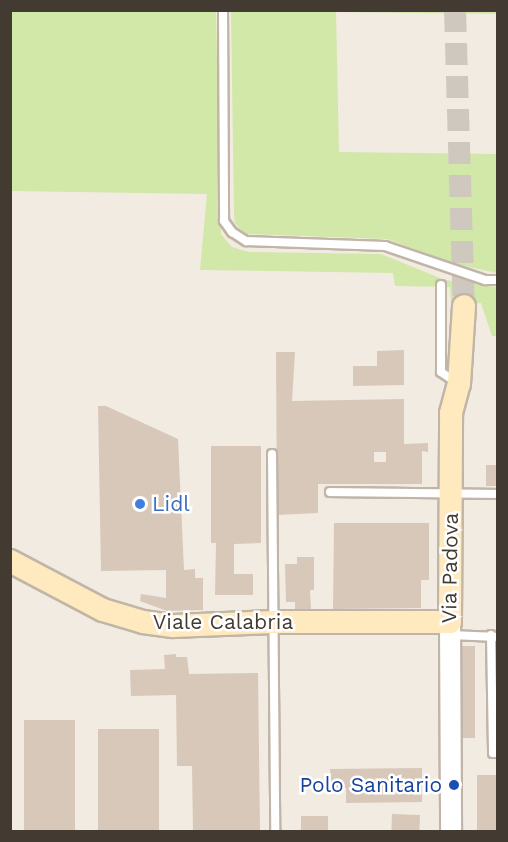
<!DOCTYPE html>
<style>
body{margin:0}
#map{position:relative;width:508px;height:842px;overflow:hidden;background:#f2ebe2;font-family:"Work Sans",sans-serif}
div>[style]{position:absolute}
.green>*{inset:0;background:#d1e8a8}
.building>*{inset:0;background:#d7c8ba;transform-origin:0 0}
.secondary-tunnel>*{height:22px;margin-top:-11px;transform-origin:0;background:repeating-linear-gradient(90deg,#cfc8bf 0 22px,transparent 0 33px)}
.roads{filter:drop-shadow(2px 0 #c0b5a7) drop-shadow(-2px 0 #c0b5a7) drop-shadow(0 2px #c0b5a7) drop-shadow(0 -2px #c0b5a7)}
.service>*{height:8px;margin:-4px;padding:0 4px;transform-origin:4px;border-radius:4px;background:#fff}
.tertiary>*{height:20px;margin:-10px;padding:0 10px;transform-origin:10px;border-radius:10px;background:#fff}
.secondary>*{height:22px;margin:-11px;padding:0 11px;transform-origin:11px;border-radius:11px;background:#ffe9be}
.dots>*{width:16px;height:16px;translate:-50% -50%;box-sizing:border-box;border:3px solid #fff;border-radius:50%}
span{translate:-50% -50%;white-space:nowrap;text-align:center;line-height:1.15;-webkit-text-stroke:5px #fff;paint-order:stroke}
.shop-label{font-size:21px;color:#366cbe}
.left{translate:0 -50%;text-align:left}
.street-label{font-size:21px;color:#433b32}
.transit-label{font-size:21px;color:#164399}
.right{translate:-100% -50%;text-align:right}
.frame{position:absolute;inset:0;border:12px solid #433b32;pointer-events:none}
</style>
<div id="map">
<div class="green">
<div style="clip-path:polygon(11px 11px,216px 11px,221px 234px,232px 247px,249px 252px,381px 254px,445px 280px,497px 287px,497px 336px,492px 336px,481px 303px,451px 303px,450px 287px,395px 286px,393px 273px,200px 270px,207px 194px,11px 191px)"></div>
<div style="clip-path:polygon(231px 11px,497px 11px,497px 14px,336px 12px,339px 152px,497px 154px,497px 273px,455px 264px,387px 239px,247px 234px,240px 229px,235px 223px,234px 215px)"></div>
</div>
<div class="building">
<div style="clip-path:polygon(404px 350px,404px 385px,353px 386px,353px 366px,377px 366px,377px 351px)"></div>
<div style="clip-path:polygon(evenodd,276px 352px,295px 352px,292px 401px,404px 399px,404px 444px,428px 443px,428px 452px,422px 451px,422px 484px,318px 484px,318px 513px,277px 515px,276px 352px,374px 452px,386px 452px,386px 462px,374px 462px,374px 452px)"></div>
<div style="clip-path:polygon(98px 406px,106px 406px,178px 439px,184px 570px,195px 569px,195px 578px,203px 578px,203px 610px,167px 611px,140px 601px,141px 594px,166px 598px,166px 570px,101px 571px)"></div>
<div style="clip-path:polygon(211px 446px,261px 446px,261px 543px,234px 544px,234px 574px,253px 574px,253px 595px,215px 595px,216px 543px,211px 543px)"></div>
<div style="left:486px;top:465px;width:12px;height:21px"></div>
<div style="clip-path:polygon(334px 523px,429px 523px,429px 580px,421px 580px,421px 608px,333px 609px)"></div>
<div style="clip-path:polygon(297px 557px,314px 557px,314px 590px,310px 590px,311px 610px,295px 610px,295px 602px,286px 602px,285px 564px,297px 564px)"></div>
<div style="left:461px;top:646px;width:14px;height:92px"></div>
<div style="clip-path:polygon(176px 654px,176px 657px,187px 657px,189px 674px,258px 673px,260px 831px,193px 831px,192px 766px,177px 766px,176px 695px,131px 696px,130px 670px,165px 669px,164px 655px)"></div>
<div style="left:24px;top:720px;width:51px;height:111px"></div>
<div style="left:98px;top:729px;width:61px;height:102px"></div>
<div style="clip-path:polygon(422px 768px,422px 802px,346px 803px,346px 788px,331px 789px,330px 769px)"></div>
<div style="left:498px;top:775px;width:56px;height:21px;rotate:90deg"></div>
<div style="left:392px;top:814px;width:28px;height:17px;rotate:2deg"></div>
<div style="left:301px;top:816px;width:27px;height:15px"></div>
</div>
<div class="secondary-tunnel">
<div style="left:455px;top:10px;width:296px;rotate:88.3deg"></div>
</div>
<div class="roads">
<div class="service">
<div style="left:223px;top:10px;width:211px;rotate:89.7deg"></div>
<div style="left:224px;top:221px;width:14px;rotate:54deg"></div>
<div style="left:232px;top:232px;width:17px;rotate:33deg"></div>
<div style="left:246px;top:241px;width:139px;rotate:2.1deg"></div>
<div style="left:385px;top:246px;width:106px;rotate:18.8deg"></div>
<div style="left:485px;top:280px;width:13px"></div>
<div style="left:441px;top:285px;width:87px;rotate:90deg"></div>
<div style="left:441px;top:372px;width:18px;rotate:34deg"></div>
<div style="left:272px;top:454px;width:378px;rotate:89.5deg"></div>
<div style="left:330px;top:492px;width:168px;rotate:0.7deg"></div>
<div style="left:450px;top:635px;width:48px;rotate:2.4deg"></div>
<div style="left:491px;top:635px;width:118px;rotate:89deg"></div>
<div style="left:493px;top:753px;width:5px"></div>
</div>
<div class="tertiary">
<div style="left:450px;top:622px;width:210px;rotate:89.7deg"></div>
</div>
<div class="secondary">
<div style="left:10px;top:561px;width:105px;rotate:27.8deg"></div>
<div style="left:103px;top:610px;width:42px;rotate:16.7deg"></div>
<div style="left:143px;top:622px;width:30px;rotate:8deg"></div>
<div style="left:173px;top:626px;width:101px;rotate:-2.3deg"></div>
<div style="left:274px;top:622px;width:176px"></div>
<div style="left:450px;top:622px;width:209px;rotate:-89.7deg"></div>
<div style="left:451px;top:413px;width:30px;rotate:-75deg"></div>
<div style="left:459px;top:384px;width:78px;rotate:-86.3deg"></div>
</div>
</div>
<div class="dots">
<div style="left:140px;top:504px;background:#3f7fe0"></div>
<div style="left:454px;top:785px;background:#1a4fb4"></div>
</div>
<div class="shop-label">
<span class="left" style="left:152px;top:504px">Lidl</span>
</div>
<div class="street-label">
<span style="left:450px;top:568px;rotate:-89deg">Via Padova</span>
<span style="left:223px;top:622px">Viale Calabria</span>
</div>
<div class="transit-label">
<span class="right" style="left:442px;top:785px">Polo Sanitario</span>
</div>
<div class="frame"></div>
</div>
